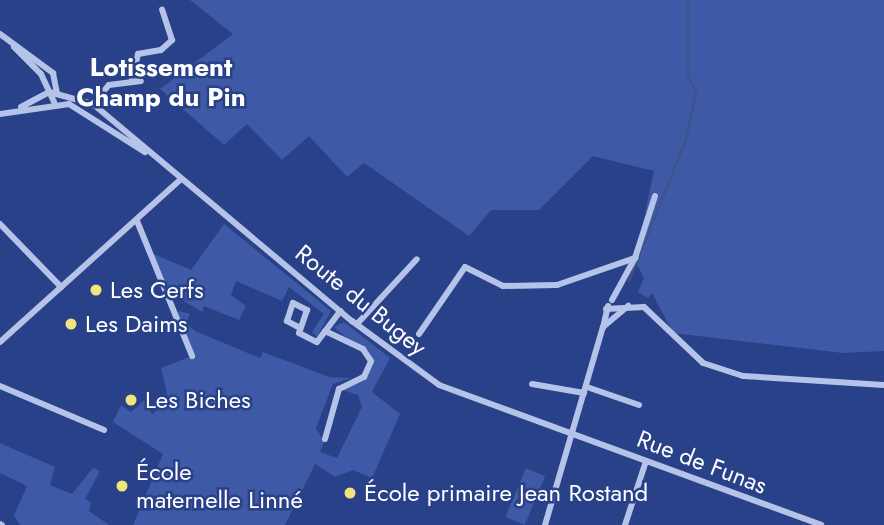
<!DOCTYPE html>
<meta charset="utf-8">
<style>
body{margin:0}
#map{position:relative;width:884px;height:525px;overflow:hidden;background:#294189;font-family:Jost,sans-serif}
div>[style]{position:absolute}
.green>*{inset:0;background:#3e59a5;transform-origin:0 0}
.stream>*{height:2px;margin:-1px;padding:0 1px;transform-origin:1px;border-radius:1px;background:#415287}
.minor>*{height:6px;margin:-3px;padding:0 3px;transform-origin:3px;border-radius:3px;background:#b6c3e9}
.dots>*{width:19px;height:19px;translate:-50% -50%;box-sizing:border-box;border:4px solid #294189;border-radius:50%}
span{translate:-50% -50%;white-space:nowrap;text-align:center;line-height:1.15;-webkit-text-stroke:5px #294189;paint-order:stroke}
.poi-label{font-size:24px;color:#fff}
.left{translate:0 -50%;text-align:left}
.street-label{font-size:24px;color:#fff}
.neighbourhood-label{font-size:26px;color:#fff;font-weight:700}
</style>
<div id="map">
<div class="green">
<div style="clip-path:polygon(190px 0,884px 0,884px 351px,843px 353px,673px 333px,652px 293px,648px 298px,638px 292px,644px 278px,635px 261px,654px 171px,593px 156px,539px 210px,491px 210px,469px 236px,364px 163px,347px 177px,309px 136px,282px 160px,247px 124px,224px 145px,160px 89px,233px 34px)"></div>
<div style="clip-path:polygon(224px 224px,331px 311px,317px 337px,312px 332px,324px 314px,289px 287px,282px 301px,236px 281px,231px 295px,246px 306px,239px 320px,204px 306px,202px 312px,177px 297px,170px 303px,149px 252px,191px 270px)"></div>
<div style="clip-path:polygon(180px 311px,190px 314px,186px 323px,195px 331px,250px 354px,260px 358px,263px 352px,329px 377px,351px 378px,333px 384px,316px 428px,324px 442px,320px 452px,337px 458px,362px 407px,358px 395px,339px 389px,360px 380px,370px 358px,334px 327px,344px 322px,390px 358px,372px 392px,400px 414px,372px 478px,353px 470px,335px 477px,315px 464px,285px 525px,133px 525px,163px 454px,113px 422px,121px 405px,131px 412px,144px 400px,152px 414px,169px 402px,161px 368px,192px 356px,174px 314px)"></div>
<div style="clip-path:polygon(0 443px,55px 467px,50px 485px,72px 494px,93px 468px,100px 471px,85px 499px,91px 502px,89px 511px,109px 525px,20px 525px,14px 515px,27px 486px,0 473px)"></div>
<div style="left:526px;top:468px;width:21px;height:53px;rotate:23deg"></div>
</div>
<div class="stream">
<div style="left:629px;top:281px;width:152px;rotate:-68deg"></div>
<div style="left:686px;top:140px;width:49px;rotate:-78.2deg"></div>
<div style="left:696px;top:92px;width:19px;rotate:-115deg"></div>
<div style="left:688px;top:75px;width:75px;rotate:-90deg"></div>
</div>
<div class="minor">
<div style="left:0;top:34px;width:66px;rotate:36.3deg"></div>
<div style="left:53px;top:73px;width:21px;rotate:79deg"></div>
<div style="left:14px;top:47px;width:38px;rotate:45deg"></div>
<div style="left:41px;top:74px;width:31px;rotate:65deg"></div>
<div style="left:132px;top:80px;width:27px;rotate:-77deg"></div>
<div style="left:138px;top:54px;width:23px;rotate:-10deg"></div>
<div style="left:161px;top:50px;width:15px;rotate:-42deg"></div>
<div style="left:172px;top:40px;width:32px;rotate:-108deg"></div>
<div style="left:92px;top:105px;width:26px;rotate:-50deg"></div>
<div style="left:109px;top:85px;width:32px;rotate:-7deg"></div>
<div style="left:21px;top:107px;width:32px;rotate:-28deg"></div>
<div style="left:49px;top:92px;width:46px;rotate:15.3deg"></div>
<div style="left:93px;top:104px;width:338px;rotate:40deg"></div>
<div style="left:352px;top:321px;width:108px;rotate:36.3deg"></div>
<div style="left:439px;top:385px;width:407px;rotate:20.1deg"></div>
<div style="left:0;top:114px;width:70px;rotate:-8.2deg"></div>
<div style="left:69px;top:104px;width:90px;rotate:32.3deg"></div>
<div style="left:137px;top:221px;width:146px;rotate:67.8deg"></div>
<div style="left:0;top:224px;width:88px;rotate:45.9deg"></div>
<div style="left:612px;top:300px;width:48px;rotate:-61.3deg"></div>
<div style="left:635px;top:258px;width:65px;rotate:-72.1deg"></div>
<div style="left:608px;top:306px;width:22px;rotate:103deg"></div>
<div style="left:603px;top:327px;width:33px;rotate:-40deg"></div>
<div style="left:606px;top:309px;width:38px;rotate:-3deg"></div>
<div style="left:644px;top:307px;width:81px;rotate:43.5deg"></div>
<div style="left:703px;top:363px;width:42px;rotate:18deg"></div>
<div style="left:743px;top:376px;width:141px;rotate:3.7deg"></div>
<div style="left:357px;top:324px;width:88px;rotate:-47.3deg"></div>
<div style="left:300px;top:328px;width:15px;rotate:-152deg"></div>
<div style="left:287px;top:321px;width:19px;rotate:-72deg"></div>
<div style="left:293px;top:303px;width:16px;rotate:27deg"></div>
<div style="left:307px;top:310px;width:24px;rotate:109deg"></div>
<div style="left:299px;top:333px;width:20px;rotate:27deg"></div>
<div style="left:317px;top:342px;width:39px;rotate:-53deg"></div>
<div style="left:419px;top:334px;width:81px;rotate:-55.5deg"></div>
<div style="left:465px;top:267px;width:42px;rotate:26.6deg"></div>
<div style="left:503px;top:286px;width:54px;rotate:-1.1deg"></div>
<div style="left:557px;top:285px;width:83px;rotate:-19.1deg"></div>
<div style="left:0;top:342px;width:244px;rotate:-42deg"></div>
<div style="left:532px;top:384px;width:53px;rotate:9.8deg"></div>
<div style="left:0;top:386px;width:113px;rotate:22.9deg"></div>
<div style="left:587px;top:387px;width:55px;rotate:19.1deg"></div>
<div style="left:325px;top:439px;width:52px;rotate:-74.4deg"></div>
<div style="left:339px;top:389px;width:28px;rotate:-26deg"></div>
<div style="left:364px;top:377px;width:17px;rotate:-66deg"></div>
<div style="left:371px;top:361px;width:14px;rotate:-124deg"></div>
<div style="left:363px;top:349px;width:42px;rotate:-154.7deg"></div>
<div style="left:0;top:524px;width:2px;rotate:27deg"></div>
<div style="left:545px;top:525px;width:206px;rotate:-73.7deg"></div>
<div style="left:625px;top:525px;width:67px;rotate:-71.8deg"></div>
</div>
<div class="dots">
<div style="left:96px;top:290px;background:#f0e57d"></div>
<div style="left:71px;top:324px;background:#f0e57d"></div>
<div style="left:131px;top:400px;background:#f0e57d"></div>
<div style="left:122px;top:486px;background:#f0e57d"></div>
<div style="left:350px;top:493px;background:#f0e57d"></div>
</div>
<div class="poi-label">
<span class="left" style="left:110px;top:290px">Les Cerfs</span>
<span class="left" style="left:85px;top:324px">Les Daims</span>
<span class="left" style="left:145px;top:400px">Les Biches</span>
<span class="left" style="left:136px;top:486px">École<br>maternelle Linné</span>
<span class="left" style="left:364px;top:493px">École primaire Jean Rostand</span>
</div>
<div class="street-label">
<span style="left:361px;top:300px;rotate:39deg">Route du Bugey</span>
<span style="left:702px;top:462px;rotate:21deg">Rue de Funas</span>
</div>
<div class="neighbourhood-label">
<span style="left:161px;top:83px">Lotissement<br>Champ du Pin</span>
</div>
</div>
